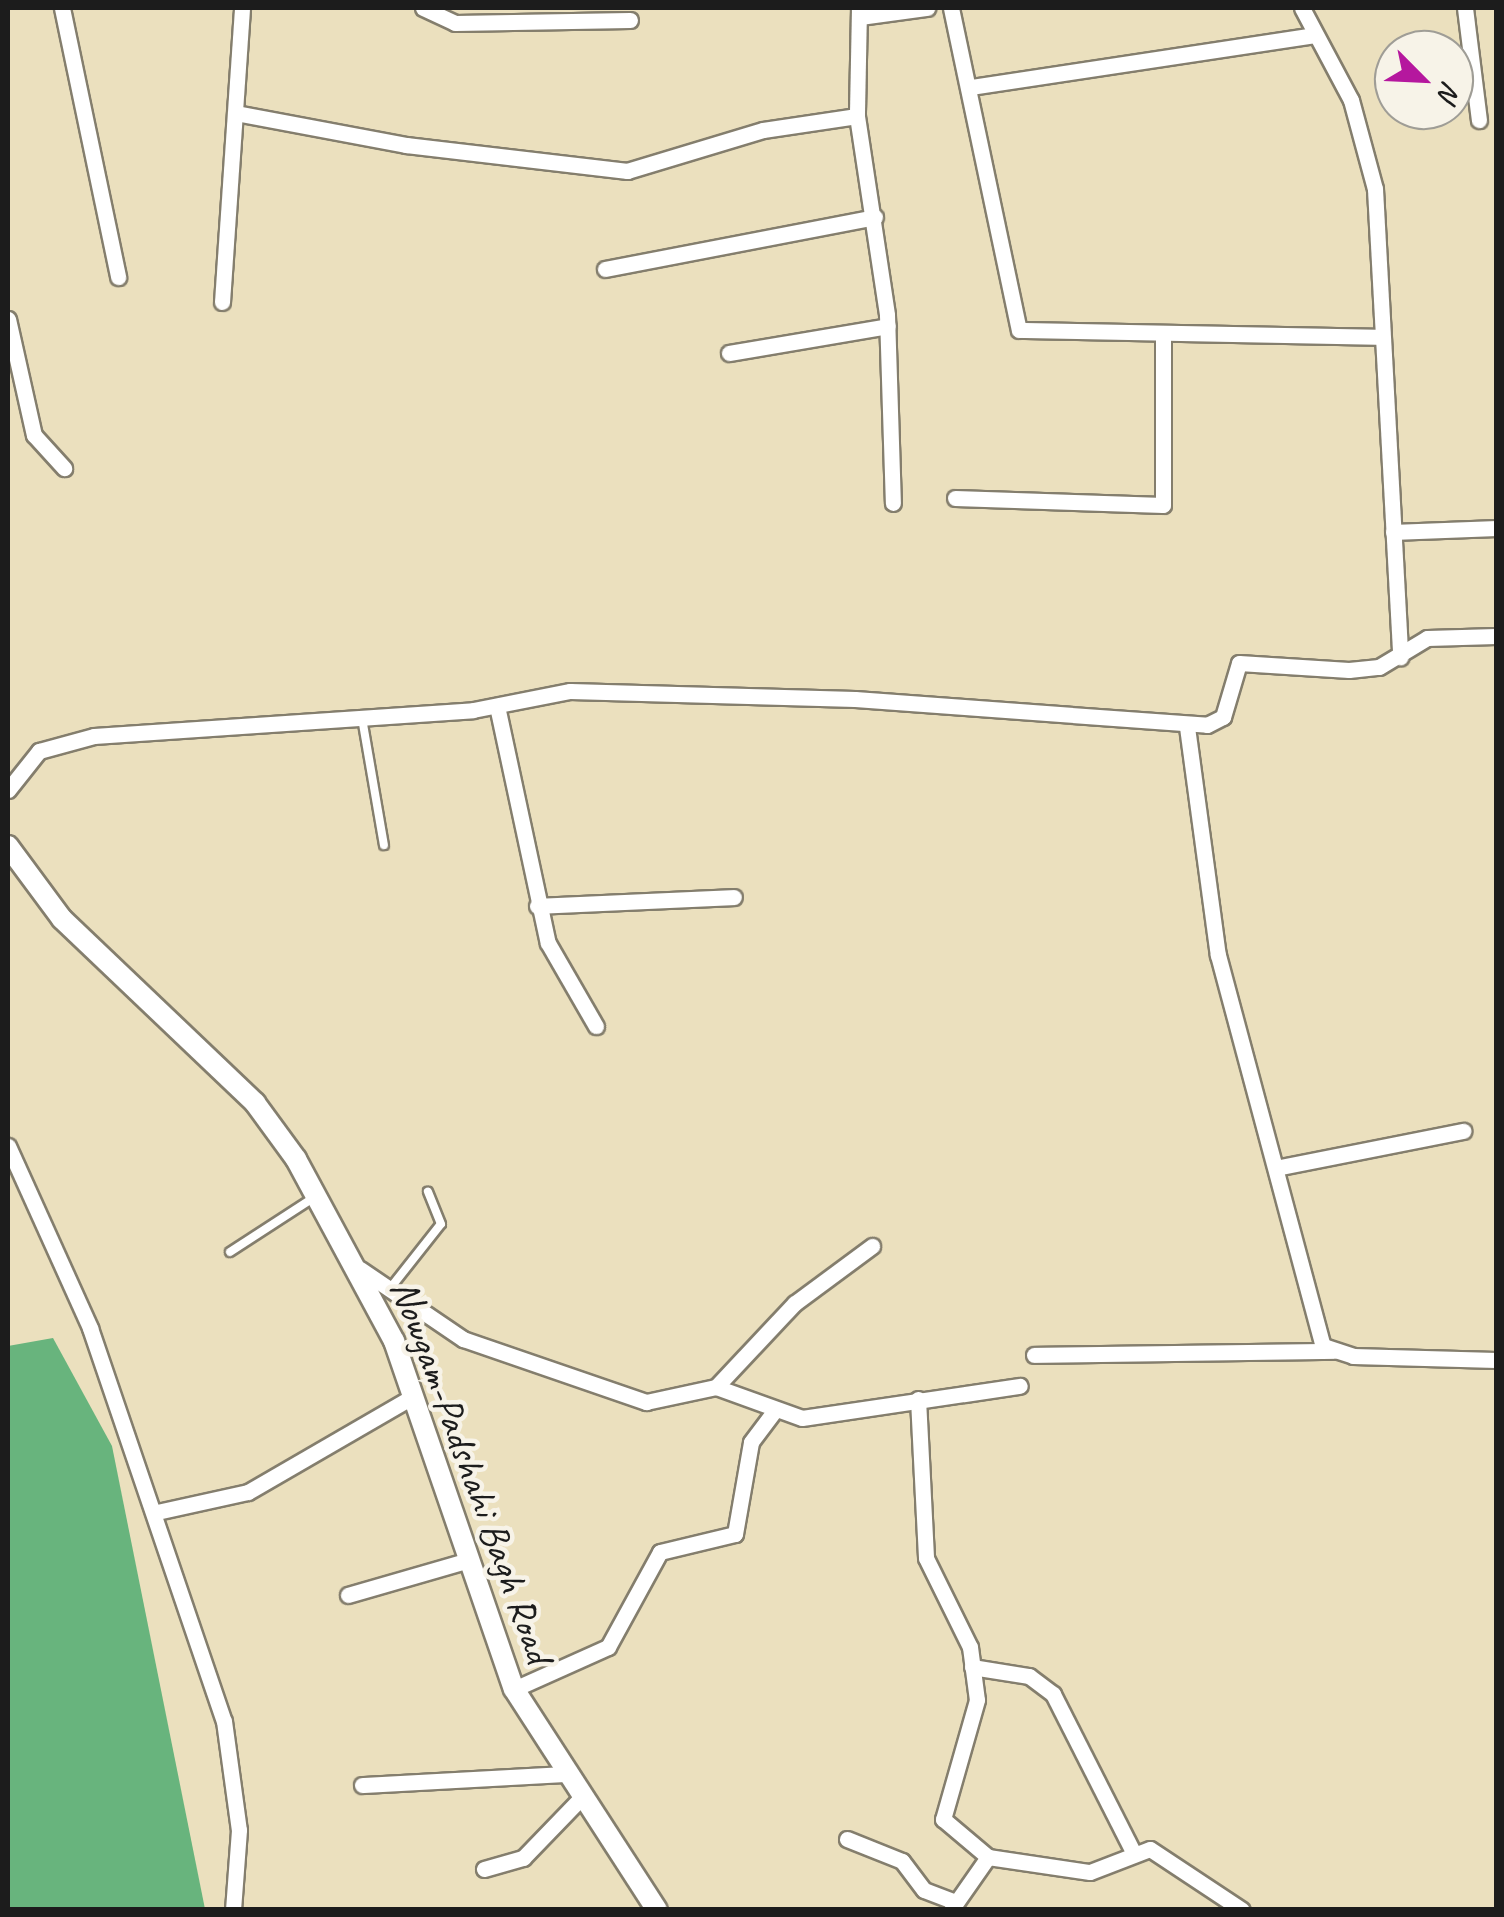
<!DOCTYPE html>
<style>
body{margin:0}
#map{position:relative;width:1504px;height:1917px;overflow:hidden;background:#ebe0be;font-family:Caveat,sans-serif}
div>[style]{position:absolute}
.forest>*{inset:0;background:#68b47d}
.roads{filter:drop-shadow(2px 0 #847e6d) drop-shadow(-2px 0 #847e6d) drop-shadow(0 2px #847e6d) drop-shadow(0 -2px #847e6d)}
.lane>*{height:8px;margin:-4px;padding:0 4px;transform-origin:4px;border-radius:4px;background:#fff}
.street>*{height:15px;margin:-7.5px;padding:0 7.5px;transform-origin:7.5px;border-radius:7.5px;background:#fff}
.secondary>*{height:20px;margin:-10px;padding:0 10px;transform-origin:10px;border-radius:10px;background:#fff}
span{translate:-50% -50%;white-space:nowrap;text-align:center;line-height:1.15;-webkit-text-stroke:9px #f7f3e8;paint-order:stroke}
.street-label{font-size:40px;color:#1c1c1c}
.frame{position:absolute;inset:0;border:10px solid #1c1c1c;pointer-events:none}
.north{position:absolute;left:1374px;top:30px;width:100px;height:100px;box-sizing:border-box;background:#f7f3e8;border:2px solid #9f9d96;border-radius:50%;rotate:114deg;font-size:28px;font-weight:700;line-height:40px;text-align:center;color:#1c1c1c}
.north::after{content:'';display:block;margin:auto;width:35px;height:45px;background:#b5179e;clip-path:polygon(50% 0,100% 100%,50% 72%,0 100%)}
</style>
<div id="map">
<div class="forest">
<div style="clip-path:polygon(53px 1338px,112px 1446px,205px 1909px,8px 1909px,8px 1346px)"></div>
</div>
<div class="roads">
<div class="lane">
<div style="left:362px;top:718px;width:129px;rotate:80.2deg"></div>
<div style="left:230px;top:1252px;width:99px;rotate:-33deg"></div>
<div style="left:388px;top:1291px;width:85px;rotate:-51.7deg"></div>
<div style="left:441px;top:1224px;width:35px;rotate:-112deg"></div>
</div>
<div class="street">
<div style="left:62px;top:8px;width:275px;rotate:78.2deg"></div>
<div style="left:423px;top:8px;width:35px;rotate:25deg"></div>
<div style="left:455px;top:23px;width:175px;rotate:-1deg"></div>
<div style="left:859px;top:8px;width:108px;rotate:91.1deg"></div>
<div style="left:857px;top:116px;width:201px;rotate:81.4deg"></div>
<div style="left:887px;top:315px;width:188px;rotate:88.2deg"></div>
<div style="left:951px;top:8px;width:329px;rotate:78.1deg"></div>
<div style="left:1019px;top:330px;width:362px;rotate:1.1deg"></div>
<div style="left:1302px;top:8px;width:104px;rotate:62deg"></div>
<div style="left:1351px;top:100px;width:92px;rotate:74.9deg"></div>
<div style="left:1375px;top:189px;width:469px;rotate:86.9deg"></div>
<div style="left:1465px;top:8px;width:113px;rotate:82.9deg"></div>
<div style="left:860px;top:17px;width:68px;rotate:-7.7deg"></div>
<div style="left:971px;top:87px;width:347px;rotate:-8.6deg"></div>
<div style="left:241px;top:114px;width:168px;rotate:10.6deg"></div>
<div style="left:406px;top:145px;width:223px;rotate:6.7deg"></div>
<div style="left:627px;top:171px;width:142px;rotate:-16.8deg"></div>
<div style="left:763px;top:130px;width:95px;rotate:-8.5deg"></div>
<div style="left:605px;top:269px;width:275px;rotate:-10.9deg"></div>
<div style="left:222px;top:302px;width:295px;rotate:-86.1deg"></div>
<div style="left:8px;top:319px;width:119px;rotate:77.4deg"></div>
<div style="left:34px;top:435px;width:45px;rotate:47.7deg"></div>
<div style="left:729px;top:353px;width:161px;rotate:-9.6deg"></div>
<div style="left:955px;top:498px;width:208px;rotate:1.9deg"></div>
<div style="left:1163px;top:505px;width:168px;rotate:-90deg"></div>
<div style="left:1393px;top:532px;width:103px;rotate:-2.2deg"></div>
<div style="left:497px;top:706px;width:242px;rotate:77.9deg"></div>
<div style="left:548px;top:943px;width:96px;rotate:60deg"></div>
<div style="left:1187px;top:727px;width:230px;rotate:82.3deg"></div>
<div style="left:1218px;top:955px;width:405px;rotate:75deg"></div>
<div style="left:1323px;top:1346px;width:32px;rotate:18deg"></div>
<div style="left:1353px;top:1356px;width:143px;rotate:1.6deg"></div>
<div style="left:8px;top:790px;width:50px;rotate:-51.5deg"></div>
<div style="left:39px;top:751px;width:57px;rotate:-15.3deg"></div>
<div style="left:94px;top:736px;width:380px;rotate:-3.9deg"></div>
<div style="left:473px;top:710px;width:99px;rotate:-11.1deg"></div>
<div style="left:570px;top:691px;width:285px;rotate:1.6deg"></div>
<div style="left:855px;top:699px;width:353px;rotate:4.2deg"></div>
<div style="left:1207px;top:725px;width:18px;rotate:-27deg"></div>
<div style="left:1223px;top:717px;width:56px;rotate:-73.5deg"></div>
<div style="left:1239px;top:663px;width:110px;rotate:3.6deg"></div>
<div style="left:1349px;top:670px;width:30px;rotate:-6deg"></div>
<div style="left:1379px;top:667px;width:56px;rotate:-31.1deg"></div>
<div style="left:1427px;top:638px;width:69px;rotate:-1.7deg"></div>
<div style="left:537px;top:906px;width:197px;rotate:-2.6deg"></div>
<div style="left:8px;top:1146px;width:200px;rotate:65.7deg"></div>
<div style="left:90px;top:1328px;width:415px;rotate:71.2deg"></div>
<div style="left:224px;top:1721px;width:110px;rotate:82.2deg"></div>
<div style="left:239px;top:1830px;width:80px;rotate:94.3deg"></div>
<div style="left:1281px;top:1167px;width:186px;rotate:-11.2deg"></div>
<div style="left:360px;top:1269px;width:125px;rotate:34.2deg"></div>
<div style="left:463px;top:1339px;width:194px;rotate:19deg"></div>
<div style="left:646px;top:1402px;width:72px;rotate:-12.1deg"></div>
<div style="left:716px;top:1387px;width:91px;rotate:19.8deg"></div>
<div style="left:802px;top:1418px;width:220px;rotate:-8.4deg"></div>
<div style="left:1034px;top:1355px;width:299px;rotate:-0.8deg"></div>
<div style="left:716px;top:1387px;width:115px;rotate:-46.8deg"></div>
<div style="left:795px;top:1303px;width:96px;rotate:-36.5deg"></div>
<div style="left:918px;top:1399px;width:159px;rotate:87.1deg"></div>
<div style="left:926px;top:1558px;width:99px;rotate:63.7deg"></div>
<div style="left:970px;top:1647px;width:53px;rotate:82.5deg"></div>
<div style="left:977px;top:1700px;width:124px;rotate:105.9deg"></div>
<div style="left:943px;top:1819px;width:59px;rotate:40.2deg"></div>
<div style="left:157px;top:1512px;width:93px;rotate:-12.4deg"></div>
<div style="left:248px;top:1492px;width:190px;rotate:-30.1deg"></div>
<div style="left:348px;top:1595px;width:123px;rotate:-16.1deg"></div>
<div style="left:972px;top:1667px;width:58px;rotate:9deg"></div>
<div style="left:1029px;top:1676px;width:30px;rotate:37deg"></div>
<div style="left:1053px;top:1694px;width:179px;rotate:63.1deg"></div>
<div style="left:514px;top:1689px;width:103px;rotate:-24.1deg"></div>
<div style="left:608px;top:1647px;width:108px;rotate:-61.3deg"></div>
<div style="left:660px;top:1552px;width:77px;rotate:-13.5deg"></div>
<div style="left:735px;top:1534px;width:93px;rotate:-80.1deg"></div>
<div style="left:751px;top:1442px;width:36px;rotate:-53deg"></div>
<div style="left:362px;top:1785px;width:200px;rotate:-3.1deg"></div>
<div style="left:847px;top:1839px;width:59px;rotate:21.8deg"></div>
<div style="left:902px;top:1861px;width:36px;rotate:53deg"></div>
<div style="left:924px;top:1890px;width:33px;rotate:21deg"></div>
<div style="left:484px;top:1869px;width:41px;rotate:-15.8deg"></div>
<div style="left:523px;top:1858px;width:82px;rotate:-46deg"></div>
<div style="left:951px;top:1910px;width:65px;rotate:-55.1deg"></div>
<div style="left:988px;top:1857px;width:103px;rotate:8.4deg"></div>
<div style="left:1090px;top:1872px;width:64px;rotate:-21deg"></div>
<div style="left:1150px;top:1849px;width:110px;rotate:33.5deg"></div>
</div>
<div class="secondary">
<div style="left:8px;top:846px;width:91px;rotate:53.5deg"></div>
<div style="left:62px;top:919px;width:267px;rotate:43.6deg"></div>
<div style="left:255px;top:1103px;width:69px;rotate:53.8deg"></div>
<div style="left:296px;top:1159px;width:207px;rotate:61.7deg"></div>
<div style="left:394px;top:1341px;width:368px;rotate:71deg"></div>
<div style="left:514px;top:1689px;width:263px;rotate:57.1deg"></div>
</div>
</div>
<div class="street-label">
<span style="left:472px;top:1471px;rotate:70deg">Nowgam-Padshahi Bagh Road</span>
</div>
<div class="frame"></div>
<div class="north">N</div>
</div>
